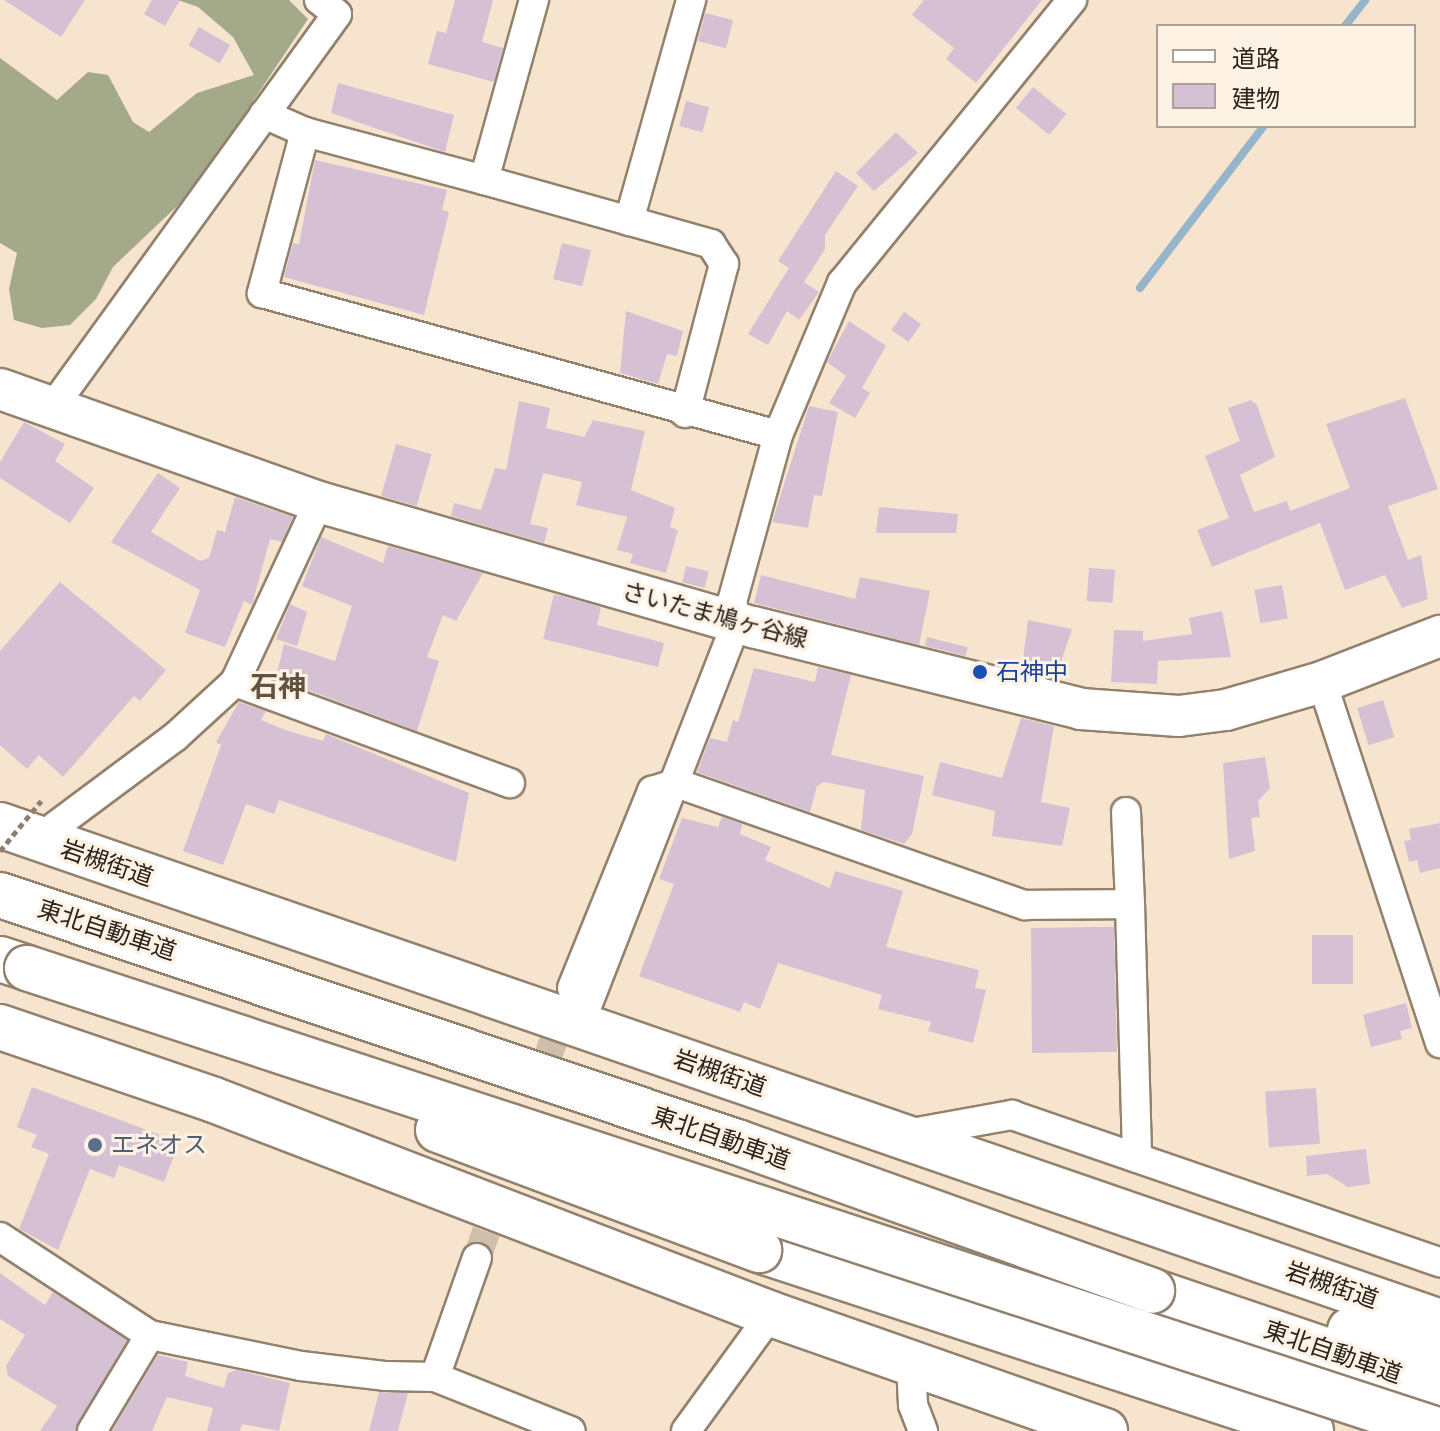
<!DOCTYPE html>
<meta charset="utf-8">
<style>
body{margin:0}
#map{position:relative;width:1440px;height:1431px;overflow:hidden;background:#f7e4ce;font-family:Lora,"Noto Sans JP",serif}
div>[style]{position:absolute}
.forest>*{inset:0;background:#a4aa89}
.stream>*{height:8px;margin:-4px;padding:0 4px;transform-origin:4px;border-radius:4px;background:#96b5cb}
.building>*{inset:0;background:#d6c1d4;transform-origin:0 0}
.street-tunnel>*{height:28px;margin-top:-14px;transform-origin:0;background:repeating-linear-gradient(90deg,#cebeaa 0 28px,transparent 0 42px)}
.roads{filter:drop-shadow(2px 0 #92816d) drop-shadow(-2px 0 #92816d) drop-shadow(0 2px #92816d) drop-shadow(0 -2px #92816d)}
.street>*{height:28px;margin:-14px;padding:0 14px;transform-origin:14px;border-radius:14px;background:#fff}
.secondary>*{height:40px;margin:-20px;padding:0 20px;transform-origin:20px;border-radius:20px;background:#fff}
.highway>*{height:44px;margin:-22px;padding:0 22px;transform-origin:22px;border-radius:22px;background:#fff}
.path-bridge>*{height:5px;margin-top:-2.5px;transform-origin:0;background:repeating-linear-gradient(90deg,#8b7e70 0 6px,transparent 0 10px)}
.bridges{filter:drop-shadow(2px 0 #92816d) drop-shadow(-2px 0 #92816d) drop-shadow(0 2px #92816d) drop-shadow(0 -2px #92816d)}
.highway-bridge>*{height:44px;margin:-22px;padding:0 22px;transform-origin:22px;border-radius:22px;background:#fff}
.dots>*{width:22px;height:22px;translate:-50% -50%;box-sizing:border-box;border:4px solid #fef2e5;border-radius:50%}
span{translate:-50% -50%;white-space:nowrap;text-align:center;line-height:1.15;-webkit-text-stroke:6px #fef2e5;paint-order:stroke}
.street-label{font-size:24px;color:#2b241c}
.transit-label{font-size:24px;color:#164399}
.left{translate:0 -50%;text-align:left}
.service-label{font-size:24px;color:#4e5e75}
.quarter-label{font-size:28px;color:#625240;font-weight:700}
.legend{position:absolute;left:1156px;top:24px;width:260px;height:104px;box-sizing:border-box;background:#fef2e5;border:2px solid #aaa095;margin:0;padding:10px 14px;list-style:none;font-size:24px;color:#2b241c}
.legend li{display:flex;align-items:center;gap:16px;height:40px}
.legend b{width:40px;border:2px solid #aaa095}
</style>
<div id="map">
<div class="forest">
<div style="clip-path:polygon(178px 0,289px 0,308px 19px,193px 191px,113px 267px,96px 299px,70px 325px,42px 328px,14px 320px,9px 289px,17px 253px,0 243px,0 58px,57px 100px,88px 72px,108px 75px,133px 122px,149px 132px,197px 93px,254px 75px,233px 37px,198px 7px)"></div>
</div>
<div class="stream">
<div style="left:1345px;top:26px;width:33px;rotate:-52deg"></div>
<div style="left:1140px;top:288px;width:204px;rotate:-52.6deg"></div>
</div>
<div class="building">
<div style="clip-path:polygon(4px 0,85px 0,61px 37px)"></div>
<div style="clip-path:polygon(152px 0,180px 0,165px 26px,144px 14px)"></div>
<div style="clip-path:polygon(455px 0,493px 0,482px 42px,503px 48px,494px 82px,428px 64px,437px 31px,446px 33px)"></div>
<div style="clip-path:polygon(924px 0,1042px 0,976px 83px,946px 59px,954px 48px,912px 15px)"></div>
<div style="left:705px;top:13px;width:29px;height:29px;rotate:14deg"></div>
<div style="left:199px;top:27px;width:36px;height:21px;rotate:30deg"></div>
<div style="clip-path:polygon(338px 83px,454px 115px,445px 152px,331px 113px)"></div>
<div style="left:1033px;top:87px;width:43px;height:27px;rotate:39deg"></div>
<div style="left:686px;top:101px;width:24px;height:26px;rotate:15deg"></div>
<div style="clip-path:polygon(896px 132px,918px 153px,874px 191px,856px 173px)"></div>
<div style="clip-path:polygon(315px 160px,447px 190px,442px 210px,449px 212px,424px 315px,284px 277px,293px 243px,299px 244px)"></div>
<div style="clip-path:polygon(836px 171px,858px 186px,825px 235px,825px 249px,804px 282px,819px 292px,799px 320px,787px 311px,768px 345px,748px 334px,789px 268px,778px 261px)"></div>
<div style="left:562px;top:243px;width:30px;height:37px;rotate:14deg"></div>
<div style="clip-path:polygon(626px 311px,683px 331px,677px 356px,667px 354px,658px 384px,620px 373px)"></div>
<div style="left:904px;top:312px;width:21px;height:22px;rotate:35deg"></div>
<div style="clip-path:polygon(849px 321px,886px 346px,862px 388px,870px 393px,855px 418px,829px 403px,846px 376px,827px 362px)"></div>
<div style="clip-path:polygon(1405px 398px,1438px 489px,1388px 506px,1408px 560px,1421px 555px,1428px 599px,1402px 608px,1385px 575px,1345px 590px,1320px 523px,1212px 567px,1197px 530px,1229px 518px,1205px 456px,1240px 441px,1228px 408px,1251px 400px,1257px 405px,1275px 457px,1240px 475px,1254px 512px,1287px 501px,1290px 511px,1350px 488px,1326px 424px)"></div>
<div style="clip-path:polygon(519px 401px,550px 408px,546px 428px,584px 437px,593px 420px,645px 431px,631px 490px,675px 508px,670px 527px,678px 530px,666px 573px,630px 563px,633px 554px,617px 550px,627px 517px,576px 505px,582px 482px,543px 473px,530px 524px,548px 528px,544px 543px,451px 516px,454px 503px,481px 510px,495px 468px,506px 470px)"></div>
<div style="clip-path:polygon(809px 406px,838px 412px,822px 496px,814px 495px,808px 528px,772px 522px)"></div>
<div style="clip-path:polygon(24px 422px,65px 444px,55px 461px,94px 488px,70px 523px,0 478px,0 462px)"></div>
<div style="left:396px;top:444px;width:37px;height:54px;rotate:16deg"></div>
<div style="clip-path:polygon(158px 473px,180px 488px,151px 532px,200px 561px,209px 558px,217px 530px,225px 532px,235px 497px,293px 517px,282px 542px,270px 539px,252px 605px,244px 601px,225px 647px,185px 633px,200px 590px,111px 542px)"></div>
<div style="clip-path:polygon(879px 507px,958px 514px,956px 533px,876px 533px)"></div>
<div style="clip-path:polygon(321px 537px,383px 563px,388px 546px,483px 573px,456px 621px,443px 615px,427px 657px,439px 661px,417px 731px,276px 678px,284px 644px,335px 661px,352px 606px,302px 586px)"></div>
<div style="left:686px;top:566px;width:23px;height:17px;rotate:13deg"></div>
<div style="left:1089px;top:568px;width:26px;height:33px;rotate:4deg"></div>
<div style="clip-path:polygon(761px 575px,855px 599px,860px 577px,930px 591px,919px 645px,754px 603px)"></div>
<div style="clip-path:polygon(60px 582px,166px 670px,140px 701px,134px 696px,63px 777px,39px 755px,27px 769px,0 745px,0 651px)"></div>
<div style="left:1282px;top:585px;width:34px;height:28px;rotate:80deg"></div>
<div style="clip-path:polygon(554px 594px,601px 607px,597px 625px,664px 643px,658px 667px,543px 639px)"></div>
<div style="clip-path:polygon(290px 604px,307px 612px,297px 646px,276px 639px)"></div>
<div style="clip-path:polygon(1222px 611px,1231px 657px,1158px 661px,1157px 684px,1111px 682px,1114px 630px,1143px 631px,1143px 641px,1192px 634px,1189px 618px)"></div>
<div style="clip-path:polygon(1028px 620px,1072px 629px,1057px 674px,1022px 667px)"></div>
<div style="left:927px;top:637px;width:42px;height:9px;rotate:14deg"></div>
<div style="clip-path:polygon(818px 667px,851px 675px,831px 755px,924px 776px,912px 834px,904px 844px,861px 830px,865px 790px,824px 782px,817px 786px,810px 812px,697px 772px,710px 738px,727px 742px,733px 720px,738px 722px,754px 668px,815px 682px)"></div>
<div style="left:1383px;top:700px;width:39px;height:27px;rotate:73deg"></div>
<div style="clip-path:polygon(239px 702px,266px 711px,261px 720px,285px 730px,323px 741px,326px 734px,469px 793px,456px 862px,279px 800px,274px 814px,246px 804px,223px 865px,183px 851px,221px 745px,216px 742px)"></div>
<div style="clip-path:polygon(1021px 718px,1054px 726px,1041px 802px,1070px 808px,1062px 846px,992px 836px,995px 811px,932px 795px,940px 762px,1002px 778px)"></div>
<div style="clip-path:polygon(1265px 757px,1270px 788px,1258px 801px,1260px 817px,1251px 818px,1255px 851px,1229px 859px,1223px 763px)"></div>
<div style="clip-path:polygon(722px 817px,742px 824px,740px 834px,771px 847px,765px 860px,830px 888px,835px 871px,903px 891px,886px 947px,979px 970px,975px 988px,986px 990px,973px 1043px,928px 1031px,931px 1022px,878px 1009px,882px 995px,778px 963px,760px 1009px,744px 1002px,740px 1012px,639px 976px,674px 884px,659px 879px,682px 818px,718px 827px)"></div>
<div style="clip-path:polygon(1440px 823px,1440px 868px,1420px 873px,1417px 860px,1409px 862px,1404px 841px,1411px 840px,1409px 829px)"></div>
<div style="clip-path:polygon(1096px 927px,1114px 927px,1117px 1052px,1032px 1053px,1031px 928px)"></div>
<div style="left:1353px;top:935px;width:49px;height:41px;rotate:90deg"></div>
<div style="clip-path:polygon(1406px 1003px,1412px 1028px,1400px 1031px,1402px 1039px,1371px 1047px,1363px 1015px)"></div>
<div style="clip-path:polygon(32px 1087px,179px 1142px,164px 1182px,119px 1165px,114px 1178px,90px 1169px,58px 1250px,19px 1229px,49px 1154px,31px 1147px,37px 1135px,17px 1127px)"></div>
<div style="left:1316px;top:1088px;width:56px;height:51px;rotate:86deg"></div>
<div style="clip-path:polygon(1366px 1149px,1370px 1184px,1348px 1187px,1327px 1174px,1307px 1176px,1306px 1156px)"></div>
<div style="clip-path:polygon(0 1273px,45px 1305px,53px 1292px,127px 1340px,75px 1431px,40px 1431px,57px 1406px,8px 1376px,6px 1366px,25px 1335px,0 1319px)"></div>
<div style="clip-path:polygon(158px 1355px,188px 1362px,185px 1376px,224px 1388px,228px 1373px,237px 1370px,290px 1383px,279px 1431px,242px 1424px,240px 1431px,207px 1431px,213px 1408px,167px 1397px,152px 1431px,112px 1431px)"></div>
<div style="clip-path:polygon(379px 1392px,408px 1393px,398px 1431px,369px 1431px)"></div>
</div>
<div class="street-tunnel">
<div style="left:477px;top:1258px;width:270px;rotate:-70.6deg"></div>
</div>
<div class="roads">
<div class="street">
<div style="left:264px;top:114px;width:45px;rotate:23.7deg"></div>
<div style="left:305px;top:132px;width:185px;rotate:15deg"></div>
<div style="left:484px;top:180px;width:187px;rotate:-74.5deg"></div>
<div style="left:305px;top:132px;width:167px;rotate:105deg"></div>
<div style="left:262px;top:293px;width:535px;rotate:15.39deg"></div>
<div style="left:484px;top:180px;width:236px;rotate:15.7deg"></div>
<div style="left:711px;top:244px;width:24px;rotate:57deg"></div>
<div style="left:724px;top:264px;width:154px;rotate:104.7deg"></div>
<div style="left:629px;top:221px;width:230px;rotate:-74.3deg"></div>
<div style="left:52px;top:408px;width:486px;rotate:-54.1deg"></div>
<div style="left:337px;top:14px;width:23px;rotate:-142deg"></div>
<div style="left:235px;top:682px;width:293px;rotate:20.2deg"></div>
<div style="left:1322px;top:682px;width:380px;rotate:71.9deg"></div>
<div style="left:1126px;top:812px;width:92px;rotate:87.5deg"></div>
<div style="left:38px;top:839px;width:171px;rotate:-36.7deg"></div>
<div style="left:175px;top:737px;width:81px;rotate:-42.5deg"></div>
<div style="left:235px;top:682px;width:199px;rotate:-65deg"></div>
<div style="left:572px;top:988px;width:213px;rotate:-67.9deg"></div>
<div style="left:652px;top:791px;width:25px;rotate:-18deg"></div>
<div style="left:676px;top:783px;width:370px;rotate:19.3deg"></div>
<div style="left:1025px;top:905px;width:105px;rotate:-0.5deg"></div>
<div style="left:1130px;top:904px;width:254px;rotate:88.4deg"></div>
<div style="left:580px;top:1024px;width:432px;rotate:-68.7deg"></div>
<div style="left:737px;top:622px;width:21px;rotate:-104deg"></div>
<div style="left:732px;top:602px;width:173px;rotate:-74.6deg"></div>
<div style="left:778px;top:435px;width:165px;rotate:-67.2deg"></div>
<div style="left:842px;top:283px;width:365px;rotate:-50.9deg"></div>
<div style="left:906px;top:1134px;width:108px;rotate:-10.2deg"></div>
<div style="left:1012px;top:1115px;width:453px;rotate:19deg"></div>
<div style="left:0;top:1237px;width:179px;rotate:33.2deg"></div>
<div style="left:150px;top:1335px;width:154px;rotate:11.6deg"></div>
<div style="left:301px;top:1366px;width:86px;rotate:6.7deg"></div>
<div style="left:386px;top:1376px;width:49px;rotate:1.2deg"></div>
<div style="left:435px;top:1377px;width:126px;rotate:-70.6deg"></div>
<div style="left:911px;top:1365px;width:40px;rotate:87.1deg"></div>
<div style="left:913px;top:1405px;width:28px;rotate:69deg"></div>
<div style="left:435px;top:1377px;width:146px;rotate:21.7deg"></div>
<div style="left:92px;top:1431px;width:112px;rotate:-58.9deg"></div>
<div style="left:686px;top:1431px;width:145px;rotate:-54deg"></div>
</div>
<div class="secondary">
<div style="left:0;top:389px;width:338px;rotate:19.5deg"></div>
<div style="left:319px;top:502px;width:452px;rotate:16.1deg"></div>
<div style="left:753px;top:627px;width:338px;rotate:14deg"></div>
<div style="left:1081px;top:709px;width:98px;rotate:4.1deg"></div>
<div style="left:1179px;top:716px;width:47px;rotate:-7.3deg"></div>
<div style="left:1226px;top:710px;width:100px;rotate:-16.3deg"></div>
<div style="left:1322px;top:682px;width:127px;rotate:-21.3deg"></div>
</div>
<div class="highway">
<div style="left:0;top:825px;width:1523px;rotate:19.04deg"></div>
<div style="left:0;top:959px;width:28px;rotate:18deg"></div>
<div style="left:0;top:1027px;width:226px;rotate:18.8deg"></div>
<div style="left:214px;top:1100px;width:597px;rotate:21.02deg"></div>
<div style="left:771px;top:1314px;width:354px;rotate:19.3deg"></div>
<div style="left:759px;top:1250px;width:581px;rotate:18.15deg"></div>
<div style="left:1152px;top:1291px;width:304px;rotate:18.8deg"></div>
<div style="left:1350px;top:1330px;width:93px;rotate:14.9deg"></div>
</div>
</div>
<div class="path-bridge">
<div style="left:0;top:851px;width:65px;rotate:-50.6deg"></div>
</div>
<div class="bridges">
<div class="highway-bridge">
<div style="left:0;top:895px;width:777px;rotate:18.53deg"></div>
<div style="left:737px;top:1142px;width:441px;rotate:19.7deg"></div>
<div style="left:27px;top:968px;width:1487px;rotate:18.14deg"></div>
<div style="left:438px;top:1130px;width:343px;rotate:20.5deg"></div>
</div>
</div>
<div class="dots">
<div style="left:980px;top:672px;background:#1a4fb4"></div>
<div style="left:95px;top:1145px;background:#5c6f8a"></div>
</div>
<div class="street-label">
<span style="left:715px;top:615px;rotate:15deg">さいたま鳩ヶ谷線</span>
<span style="left:107px;top:863px;rotate:19deg">岩槻街道</span>
<span style="left:107px;top:930px;rotate:18deg">東北自動車道</span>
<span style="left:720px;top:1073px;rotate:19deg">岩槻街道</span>
<span style="left:721px;top:1138px;rotate:19deg">東北自動車道</span>
<span style="left:1332px;top:1285px;rotate:19deg">岩槻街道</span>
<span style="left:1333px;top:1352px;rotate:19deg">東北自動車道</span>
</div>
<div class="transit-label">
<span class="left" style="left:996px;top:672px">石神中</span>
</div>
<div class="service-label">
<span class="left" style="left:111px;top:1145px">エネオス</span>
</div>
<div class="quarter-label">
<span style="left:278px;top:686px">石神</span>
</div>
<ul class="legend">
<li><b style="height:10px;background:#fff"></b>道路</li>
<li><b style="height:22px;background:#d6c1d4"></b>建物</li>
</ul>
</div>
